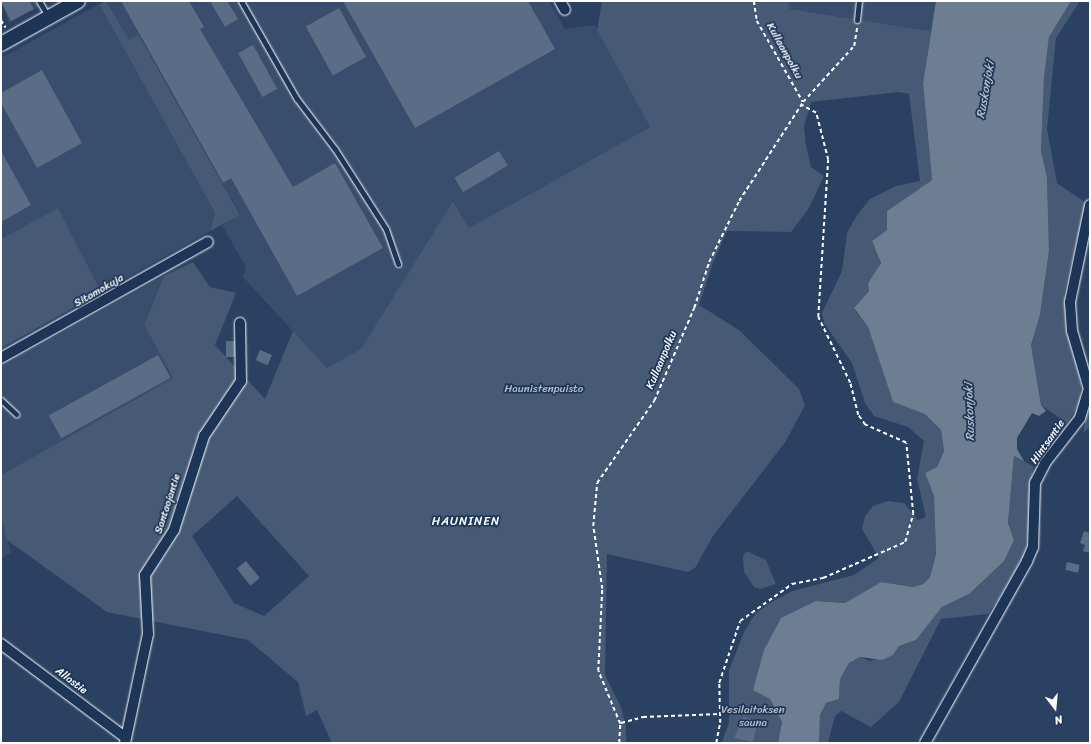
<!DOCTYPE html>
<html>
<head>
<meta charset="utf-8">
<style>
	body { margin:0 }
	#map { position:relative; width:1091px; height:744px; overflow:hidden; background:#2a4161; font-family:Sriracha,sans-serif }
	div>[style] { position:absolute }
	.built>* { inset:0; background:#394e6c }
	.green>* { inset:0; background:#465975 }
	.water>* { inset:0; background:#6d7d92 }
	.building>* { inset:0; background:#5b6c86; transform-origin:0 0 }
	.path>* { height:1.5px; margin-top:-0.75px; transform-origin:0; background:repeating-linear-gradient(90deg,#fff 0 4px,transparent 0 7px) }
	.roads { filter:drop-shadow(0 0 1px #fff) drop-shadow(0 0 1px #fff) }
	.lane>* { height:5px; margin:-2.5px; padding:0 2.5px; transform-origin:2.5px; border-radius:2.5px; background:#1d3557 }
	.street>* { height:10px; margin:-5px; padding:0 5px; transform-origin:5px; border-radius:5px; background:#1d3557 }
	.secondary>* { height:14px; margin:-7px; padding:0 7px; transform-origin:7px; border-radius:7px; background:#1d3557 }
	span { translate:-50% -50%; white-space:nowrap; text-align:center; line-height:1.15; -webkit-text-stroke:3.5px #1d3557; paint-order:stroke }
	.street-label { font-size:11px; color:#fff }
	.park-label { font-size:11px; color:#b5bdc8 }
	.water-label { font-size:12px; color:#b6bec8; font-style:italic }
	.neighbourhood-label { font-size:12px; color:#fff; letter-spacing:1px }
	.frame { position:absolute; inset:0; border:2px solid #fff; pointer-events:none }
	.north { position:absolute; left:1035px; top:688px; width:40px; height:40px; -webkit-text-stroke:3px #1d3557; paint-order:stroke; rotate:164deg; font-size:11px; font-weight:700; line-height:16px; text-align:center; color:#fff }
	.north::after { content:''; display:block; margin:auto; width:14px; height:18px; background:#fff; clip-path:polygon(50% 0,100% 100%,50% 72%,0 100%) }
</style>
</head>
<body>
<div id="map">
	<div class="built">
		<i style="clip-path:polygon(1px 1px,48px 1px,9px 23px)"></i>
		<i style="clip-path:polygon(106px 1px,549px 1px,565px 29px,595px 25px,650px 127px,469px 228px,453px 201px,361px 350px,327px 368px,243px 277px,246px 267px,222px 225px,240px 214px,140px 35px,129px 41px)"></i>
		<i style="clip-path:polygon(789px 1px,936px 1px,935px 25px,931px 31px,790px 9px)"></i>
		<i style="clip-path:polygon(99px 4px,215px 213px,210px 231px,1px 348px,1px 58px)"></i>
		<i style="clip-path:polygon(164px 276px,144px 325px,173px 378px,1px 475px,1px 366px)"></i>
		<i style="clip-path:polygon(1px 517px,11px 553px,1px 558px)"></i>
	</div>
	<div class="green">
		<i style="clip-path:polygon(106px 1px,129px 40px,139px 35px,240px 215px,210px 231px,215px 213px,99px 4px)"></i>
		<i style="clip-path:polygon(evenodd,602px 1px,789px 1px,790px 9px,931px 31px,923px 83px,932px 180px,887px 211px,887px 230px,872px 241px,881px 263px,868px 283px,869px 291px,854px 309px,868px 327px,893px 402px,926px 414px,941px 430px,944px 451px,937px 467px,925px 473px,934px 496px,936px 554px,930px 577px,923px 584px,913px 587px,881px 582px,845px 603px,816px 601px,770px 699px,782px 722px,778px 743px,722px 743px,729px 722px,729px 670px,745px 630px,755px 614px,770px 603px,792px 591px,854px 575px,879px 558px,862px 529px,865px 516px,873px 506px,888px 501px,904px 503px,918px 520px,926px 517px,917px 479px,924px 441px,908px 427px,874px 416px,865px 403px,852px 363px,824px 323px,822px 313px,842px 271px,847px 233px,857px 215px,870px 199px,896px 186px,920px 181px,909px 94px,899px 92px,811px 102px,804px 126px,806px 146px,811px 167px,824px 176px,809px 208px,791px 232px,727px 231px,713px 263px,699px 305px,739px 330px,799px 389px,805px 405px,786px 441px,713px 536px,695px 568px,688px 572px,607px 554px,605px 675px,621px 707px,626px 726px,626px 743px,332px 743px,317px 710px,306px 716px,298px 682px,248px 640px,107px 612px,7px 540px,1px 517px,1px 475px,173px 378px,144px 325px,164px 276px,193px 262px,210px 287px,236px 293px,215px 345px,265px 399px,293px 331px,327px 368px,361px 349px,453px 201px,469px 228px,650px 127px,597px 30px,602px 1px,237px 496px,309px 576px,264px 616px,234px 603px,192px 536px,237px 496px)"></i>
		<i style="clip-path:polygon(1071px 1px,1080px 1px,1056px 38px,1047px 129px,1057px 183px,1086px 203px,1064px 294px,1081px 385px,1080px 402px,1067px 423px,1041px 405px,1031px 345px,1040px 315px,1049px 251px,1047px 177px,1041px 151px,1044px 78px,1049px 37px)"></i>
		<i style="clip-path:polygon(58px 208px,101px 292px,1px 348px,1px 239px)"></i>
		<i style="clip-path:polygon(1090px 408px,1090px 427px,1083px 433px,1086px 418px)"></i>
		<i style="clip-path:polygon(1014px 456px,1033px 466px,1026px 549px,1018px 570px,988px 614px,941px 619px,899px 702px,871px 727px,841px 711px,835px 716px,828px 743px,819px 743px,820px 715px,826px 703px,839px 699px,840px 679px,849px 663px,860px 657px,870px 661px,893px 655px,899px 646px,916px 640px,942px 607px,969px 594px,1014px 540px,1008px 523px)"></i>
		<i style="clip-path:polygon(746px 551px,766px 560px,776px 584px,760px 589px,754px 587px,744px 572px,743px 557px)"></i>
	</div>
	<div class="water">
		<i style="clip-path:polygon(936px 1px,1071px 1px,1049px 37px,1044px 78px,1041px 151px,1047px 177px,1049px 251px,1040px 315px,1031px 345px,1041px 405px,1046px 411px,1039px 416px,1032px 413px,1017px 438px,1017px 449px,1024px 461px,1014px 456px,1008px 523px,1014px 540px,1004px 561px,969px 594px,942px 607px,916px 640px,899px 646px,893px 655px,882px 660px,860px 657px,849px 663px,840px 679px,839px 699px,826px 703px,820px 715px,819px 743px,778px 743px,782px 722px,770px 699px,753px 690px,764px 650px,781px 618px,816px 601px,845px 603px,881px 582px,913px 587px,923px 584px,930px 577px,936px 554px,934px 496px,925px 473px,937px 467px,944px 451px,941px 430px,925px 414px,893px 402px,868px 327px,854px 308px,869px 291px,868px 283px,881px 263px,872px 241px,887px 230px,887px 211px,932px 180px,923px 83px)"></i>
	</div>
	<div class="building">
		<i style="clip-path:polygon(1px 1px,29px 1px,34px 9px,11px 21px)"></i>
		<i style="clip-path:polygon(121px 1px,189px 1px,204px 27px,200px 29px,293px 187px,335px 163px,383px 248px,297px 296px,231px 178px,223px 183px)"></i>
		<i style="clip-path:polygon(210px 1px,227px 1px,238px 19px,225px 27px)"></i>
		<i style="clip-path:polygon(343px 1px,528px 1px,555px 49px,415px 128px)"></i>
		<i style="left:339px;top:8px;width:56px;height:38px;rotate:61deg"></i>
		<i style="left:253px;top:45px;width:50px;height:17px;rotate:61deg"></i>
		<i style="clip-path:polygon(42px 70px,82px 143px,37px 168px,1px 103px,1px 93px)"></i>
		<i style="clip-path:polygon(1px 151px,31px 205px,1px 222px)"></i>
		<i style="left:499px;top:151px;width:17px;height:52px;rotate:59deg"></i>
		<i style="left:226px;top:341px;width:11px;height:16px"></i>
		<i style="left:260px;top:350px;width:13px;height:11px;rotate:23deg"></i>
		<i style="left:158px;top:355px;width:26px;height:125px;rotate:61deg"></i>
		<i style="clip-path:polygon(1084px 531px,1090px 533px,1090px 553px,1083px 551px,1085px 545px,1080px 543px)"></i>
		<i style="left:246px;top:561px;width:22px;height:12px;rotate:51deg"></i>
		<i style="left:1067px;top:562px;width:13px;height:8px;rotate:13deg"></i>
		<i style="clip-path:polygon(743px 717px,758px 721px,753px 742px,734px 738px)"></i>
	</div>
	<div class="path">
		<i style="left:754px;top:1px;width:20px;rotate:81deg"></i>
		<i style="left:757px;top:21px;width:93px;rotate:60.4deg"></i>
		<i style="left:1px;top:20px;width:9px;rotate:58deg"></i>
		<i style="left:621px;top:723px;width:23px;rotate:-15deg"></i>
		<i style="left:643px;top:717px;width:77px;rotate:-2.2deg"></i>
		<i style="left:619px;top:743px;width:19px;rotate:-87deg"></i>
		<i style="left:620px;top:724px;width:57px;rotate:-112.5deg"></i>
		<i style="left:598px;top:671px;width:82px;rotate:-87.2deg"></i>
		<i style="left:602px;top:589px;width:64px;rotate:-98.1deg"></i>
		<i style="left:593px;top:526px;width:43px;rotate:-84.7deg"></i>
		<i style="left:597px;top:483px;width:100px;rotate:-55.2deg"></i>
		<i style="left:654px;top:401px;width:101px;rotate:-66.7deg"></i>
		<i style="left:694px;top:308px;width:48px;rotate:-71.9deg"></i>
		<i style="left:709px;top:262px;width:68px;rotate:-63.8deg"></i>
		<i style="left:739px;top:201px;width:118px;rotate:-57.1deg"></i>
		<i style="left:803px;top:102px;width:76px;rotate:-47.7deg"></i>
		<i style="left:854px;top:46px;width:20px;rotate:-81deg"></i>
		<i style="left:716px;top:743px;width:20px;rotate:-79deg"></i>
		<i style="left:720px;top:723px;width:40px;rotate:-91.4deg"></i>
		<i style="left:719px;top:683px;width:65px;rotate:-71.3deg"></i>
		<i style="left:740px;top:621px;width:64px;rotate:-35.4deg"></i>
		<i style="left:792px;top:584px;width:32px;rotate:-11deg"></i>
		<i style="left:823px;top:578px;width:90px;rotate:-23.7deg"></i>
		<i style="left:905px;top:542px;width:29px;rotate:-74deg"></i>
		<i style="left:913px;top:514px;width:71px;rotate:-95.6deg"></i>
		<i style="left:906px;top:443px;width:45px;rotate:-156.3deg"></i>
		<i style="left:865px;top:425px;width:12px;rotate:-125deg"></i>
		<i style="left:858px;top:415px;width:33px;rotate:-104deg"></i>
		<i style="left:850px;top:383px;width:73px;rotate:-115.9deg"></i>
		<i style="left:818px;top:317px;width:157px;rotate:-86.4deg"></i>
		<i style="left:828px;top:160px;width:49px;rotate:-104.3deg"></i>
		<i style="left:816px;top:113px;width:17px;rotate:-152deg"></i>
	</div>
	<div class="roads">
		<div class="lane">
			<i style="left:39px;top:1px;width:17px;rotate:59deg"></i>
			<i style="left:241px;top:1px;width:113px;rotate:60.3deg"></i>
			<i style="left:297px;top:99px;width:63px;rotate:52.8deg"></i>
			<i style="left:335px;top:149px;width:95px;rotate:57.5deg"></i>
			<i style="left:386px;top:229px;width:37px;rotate:71deg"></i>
			<i style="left:857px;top:20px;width:19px;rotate:-84deg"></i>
			<i style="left:1px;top:400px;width:21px;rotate:43deg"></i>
		</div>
		<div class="street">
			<i style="left:560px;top:1px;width:10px;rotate:61deg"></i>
			<i style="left:1px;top:358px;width:237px;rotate:-29.3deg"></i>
			<i style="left:1px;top:644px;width:156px;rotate:36.9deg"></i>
			<i style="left:125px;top:743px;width:111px;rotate:-78.1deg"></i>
			<i style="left:148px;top:634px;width:59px;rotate:-92.9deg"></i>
			<i style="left:145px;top:575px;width:54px;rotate:-57.2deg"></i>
			<i style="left:174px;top:530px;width:99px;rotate:-72.3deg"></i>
			<i style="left:204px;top:436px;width:66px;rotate:-56.1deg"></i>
			<i style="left:241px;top:381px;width:58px;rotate:-91deg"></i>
			<i style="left:925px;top:743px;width:209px;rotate:-60.7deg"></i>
			<i style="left:1027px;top:561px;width:15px;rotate:-67deg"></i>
			<i style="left:1033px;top:547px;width:64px;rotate:-88.2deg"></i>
			<i style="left:1035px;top:483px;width:22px;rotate:-63deg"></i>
			<i style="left:1045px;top:463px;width:57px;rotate:-52.1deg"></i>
			<i style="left:1080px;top:418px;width:30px;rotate:-73deg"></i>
			<i style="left:1089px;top:389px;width:60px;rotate:-106.3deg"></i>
			<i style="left:1072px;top:331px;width:29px;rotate:-94deg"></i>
			<i style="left:1070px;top:302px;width:99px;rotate:-78.3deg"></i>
		</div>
		<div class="secondary">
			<i style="left:1px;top:44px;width:88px;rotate:-29.2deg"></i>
		</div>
	</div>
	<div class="street-label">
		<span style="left:784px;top:51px;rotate:61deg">Kullaanpolku</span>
		<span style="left:99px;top:291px;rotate:-30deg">Sitomokuja</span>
		<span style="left:662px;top:360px;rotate:-67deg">Kullaanpolku</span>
		<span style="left:1048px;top:442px;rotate:-55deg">Hintsantie</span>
		<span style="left:168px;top:504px;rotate:-72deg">Santaojantie</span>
		<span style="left:71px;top:681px;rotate:37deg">Allastie</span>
	</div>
	<div class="park-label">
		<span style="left:544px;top:389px">Haunistenpuisto</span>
		<span style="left:753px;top:717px">Vesilaitoksen<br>sauna</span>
	</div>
	<div class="water-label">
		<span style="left:986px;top:90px;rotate:-80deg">Ruskonjoki</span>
		<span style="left:970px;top:412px;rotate:-92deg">Ruskonjoki</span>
	</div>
	<div class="neighbourhood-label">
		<span style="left:466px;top:522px">HAUNINEN</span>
	</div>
	<div class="frame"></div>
	<div class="north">N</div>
</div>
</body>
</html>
